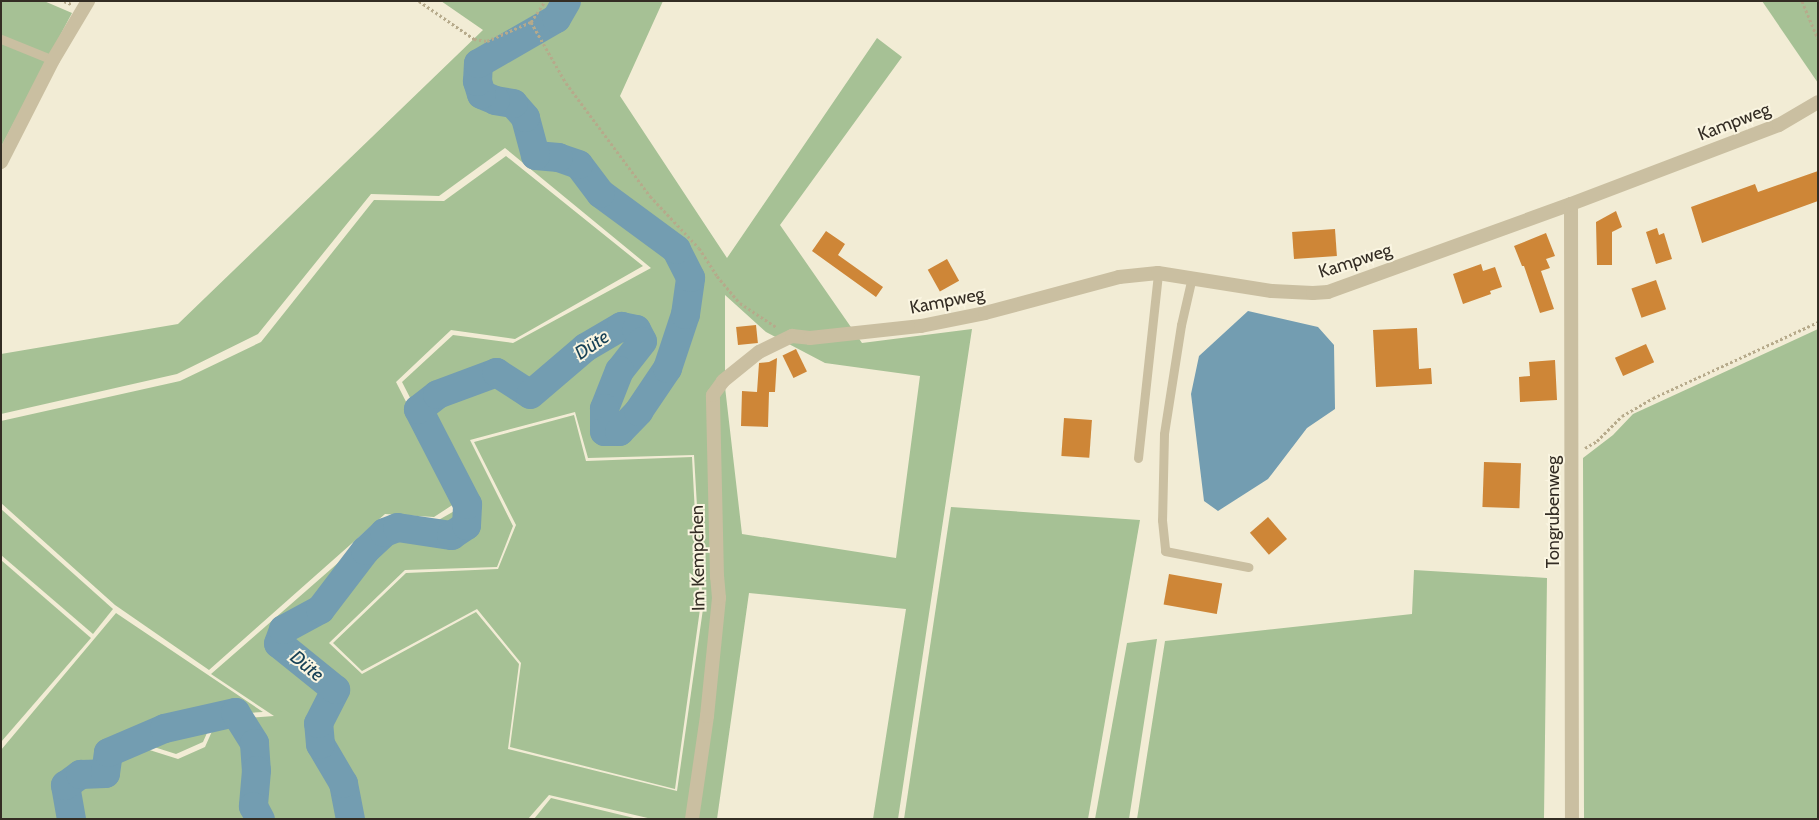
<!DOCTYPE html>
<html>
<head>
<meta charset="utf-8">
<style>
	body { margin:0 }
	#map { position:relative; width:1819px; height:820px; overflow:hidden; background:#f2ecd5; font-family:Cabin,sans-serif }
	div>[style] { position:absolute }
	.green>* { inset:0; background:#a6c195 }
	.water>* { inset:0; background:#739db1 }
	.river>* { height:29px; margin:-14.5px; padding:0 14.5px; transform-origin:14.5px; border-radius:14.5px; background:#739db1 }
	.building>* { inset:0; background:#ce8637; transform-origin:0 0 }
	.path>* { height:3px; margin-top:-1.5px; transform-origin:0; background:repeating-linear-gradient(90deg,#b6aa8b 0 2.5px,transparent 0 5px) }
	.service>* { height:9px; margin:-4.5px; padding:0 4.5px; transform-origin:4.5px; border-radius:4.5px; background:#cabfa1 }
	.minor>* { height:14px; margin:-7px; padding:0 7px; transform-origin:7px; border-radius:7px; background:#cabfa1 }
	span { translate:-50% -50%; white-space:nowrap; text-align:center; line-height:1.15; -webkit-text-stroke:4px #faf5e1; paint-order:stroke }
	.street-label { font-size:18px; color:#342d24 }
	.water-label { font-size:19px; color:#184257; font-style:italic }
	.frame { position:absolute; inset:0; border:2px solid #342d24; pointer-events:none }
</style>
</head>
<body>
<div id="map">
	<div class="green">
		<i style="clip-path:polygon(1px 1px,44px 1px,72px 13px,1px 147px)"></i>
		<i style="clip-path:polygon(evenodd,441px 1px,663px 1px,620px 96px,727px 258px,877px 38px,902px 57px,780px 225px,862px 343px,972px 329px,898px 819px,873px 819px,906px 609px,749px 593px,717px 819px,652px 819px,549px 795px,528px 819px,65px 819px,60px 795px,68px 780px,83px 783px,102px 771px,106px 753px,115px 746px,140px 747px,178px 759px,205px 747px,217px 720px,274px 716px,211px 674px,387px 520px,435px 522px,465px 505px,402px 382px,453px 335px,513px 343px,651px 268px,505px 148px,439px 196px,371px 194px,258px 334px,177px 374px,1px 414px,1px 354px,178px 324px,483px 30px,441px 1px,725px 295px,766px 332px,825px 363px,920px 376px,896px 558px,742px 534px,725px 387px,725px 295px,441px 1px,575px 412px,588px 458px,694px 455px,703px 609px,677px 791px,508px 749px,519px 664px,476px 612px,362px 674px,329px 643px,405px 570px,497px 567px,513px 526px,470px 440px,575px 412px)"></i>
		<i style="clip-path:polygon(1762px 1px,1818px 1px,1818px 83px)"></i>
		<i style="clip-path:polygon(506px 156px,643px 266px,515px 339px,451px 330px,396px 382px,457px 502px,434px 517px,385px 514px,209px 670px,115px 605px,1px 503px,1px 421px,180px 381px,261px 342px,374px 200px,444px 201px)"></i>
		<i style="clip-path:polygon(1818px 329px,1818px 819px,1584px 819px,1583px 458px,1613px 435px,1633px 414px)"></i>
		<i style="clip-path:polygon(574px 415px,586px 461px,692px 457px,700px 609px,675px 789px,510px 747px,521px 663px,477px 609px,362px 671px,333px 643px,406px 573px,498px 569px,516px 525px,474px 442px)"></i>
		<i style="clip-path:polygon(951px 507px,1140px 520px,1088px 819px,904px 819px)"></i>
		<i style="clip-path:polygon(1px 509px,113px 609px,93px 634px,1px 555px)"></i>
		<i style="clip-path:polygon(1px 560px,91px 638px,1px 742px)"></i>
		<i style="clip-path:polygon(1414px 570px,1547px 578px,1544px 819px,1137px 819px,1165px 641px,1412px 614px)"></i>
		<i style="clip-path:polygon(116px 613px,263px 712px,215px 715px,203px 742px,176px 754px,132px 740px,113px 741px,103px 753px,101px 767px,83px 777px,67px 775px,56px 795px,61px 819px,1px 819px,1px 750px)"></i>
		<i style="clip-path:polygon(1157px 639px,1129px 819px,1095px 819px,1127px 643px)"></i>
		<i style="clip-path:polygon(551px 798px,638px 819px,534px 819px)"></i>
	</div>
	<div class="water">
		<i style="clip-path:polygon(1248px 311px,1318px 327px,1334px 345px,1335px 409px,1307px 428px,1268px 479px,1218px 511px,1204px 501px,1191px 394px,1199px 356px)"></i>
	</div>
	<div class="river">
		<i style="left:71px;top:819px;width:35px;rotate:-100deg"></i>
		<i style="left:65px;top:785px;width:19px;rotate:-36deg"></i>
		<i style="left:80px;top:774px;width:25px;rotate:-2deg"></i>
		<i style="left:105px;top:773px;width:21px;rotate:-82deg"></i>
		<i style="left:108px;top:752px;width:61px;rotate:-23.2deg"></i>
		<i style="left:164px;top:728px;width:73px;rotate:-12.7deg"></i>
		<i style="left:235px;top:712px;width:36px;rotate:58deg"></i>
		<i style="left:254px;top:743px;width:27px;rotate:86deg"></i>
		<i style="left:256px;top:770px;width:36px;rotate:95deg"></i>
		<i style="left:253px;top:806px;width:15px;rotate:62deg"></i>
		<i style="left:350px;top:819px;width:37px;rotate:-101deg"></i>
		<i style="left:343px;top:783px;width:45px;rotate:-120.5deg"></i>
		<i style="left:320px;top:744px;width:21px;rotate:-95deg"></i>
		<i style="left:318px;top:723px;width:38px;rotate:-63deg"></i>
		<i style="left:335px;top:689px;width:73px;rotate:-141.1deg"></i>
		<i style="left:278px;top:643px;width:15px;rotate:-70deg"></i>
		<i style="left:283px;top:629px;width:42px;rotate:-28.4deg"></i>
		<i style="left:320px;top:609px;width:74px;rotate:-52.7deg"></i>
		<i style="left:365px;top:550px;width:26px;rotate:-43deg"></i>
		<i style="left:384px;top:532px;width:14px;rotate:-21deg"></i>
		<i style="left:397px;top:527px;width:55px;rotate:8.4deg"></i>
		<i style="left:451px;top:535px;width:18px;rotate:-34deg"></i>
		<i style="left:466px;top:525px;width:21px;rotate:-87deg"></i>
		<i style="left:467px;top:504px;width:107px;rotate:-117.3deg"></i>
		<i style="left:418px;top:409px;width:24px;rotate:-38deg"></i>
		<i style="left:437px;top:394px;width:63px;rotate:-20.4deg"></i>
		<i style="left:496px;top:372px;width:40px;rotate:32.9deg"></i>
		<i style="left:530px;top:394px;width:72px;rotate:-40.5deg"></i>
		<i style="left:585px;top:347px;width:42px;rotate:-30.3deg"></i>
		<i style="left:621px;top:326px;width:15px;rotate:11deg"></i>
		<i style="left:636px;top:329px;width:13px;rotate:63deg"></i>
		<i style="left:642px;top:341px;width:37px;rotate:128deg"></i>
		<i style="left:619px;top:370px;width:41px;rotate:111.5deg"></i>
		<i style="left:604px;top:408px;width:23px;rotate:90deg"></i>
		<i style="left:604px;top:431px;width:15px"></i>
		<i style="left:619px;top:431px;width:28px;rotate:-46deg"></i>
		<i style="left:638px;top:411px;width:52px;rotate:-56deg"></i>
		<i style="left:667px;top:368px;width:57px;rotate:-71.6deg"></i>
		<i style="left:685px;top:314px;width:37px;rotate:-82deg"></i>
		<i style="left:690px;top:277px;width:31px;rotate:-117deg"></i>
		<i style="left:676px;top:249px;width:94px;rotate:-143.6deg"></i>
		<i style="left:600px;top:193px;width:36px;rotate:-127deg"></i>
		<i style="left:578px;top:164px;width:21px;rotate:-161deg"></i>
		<i style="left:558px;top:157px;width:23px;rotate:-175deg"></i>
		<i style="left:535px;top:155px;width:39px;rotate:-105deg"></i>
		<i style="left:525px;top:117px;width:18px;rotate:-131deg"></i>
		<i style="left:513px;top:103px;width:18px;rotate:-171deg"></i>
		<i style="left:495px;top:100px;width:15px;rotate:-157deg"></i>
		<i style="left:481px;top:94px;width:14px;rotate:-107deg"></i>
		<i style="left:477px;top:81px;width:18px;rotate:-87deg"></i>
		<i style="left:478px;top:63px;width:90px;rotate:-30deg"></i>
		<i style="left:556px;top:18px;width:20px;rotate:-60deg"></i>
	</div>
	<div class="building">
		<i style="clip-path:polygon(1818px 171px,1818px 201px,1702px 243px,1691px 207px,1755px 184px,1758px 192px)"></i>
		<i style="clip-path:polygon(1616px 211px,1622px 227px,1612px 232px,1612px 265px,1597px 265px,1596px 222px)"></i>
		<i style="clip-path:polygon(1657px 228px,1659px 235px,1664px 233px,1672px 259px,1656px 264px,1646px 232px)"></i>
		<i style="left:1335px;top:229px;width:27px;height:43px;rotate:86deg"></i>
		<i style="clip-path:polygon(826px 231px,845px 244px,838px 255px,883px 287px,876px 297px,812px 251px)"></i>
		<i style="clip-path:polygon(1546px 233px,1555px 256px,1546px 259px,1550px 268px,1541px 271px,1554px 309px,1540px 313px,1524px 266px,1522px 266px,1514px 246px)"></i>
		<i style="left:947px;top:259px;width:25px;height:22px;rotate:61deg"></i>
		<i style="clip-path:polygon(1481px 264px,1483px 271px,1495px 267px,1502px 287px,1490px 291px,1491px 294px,1463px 304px,1453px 274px)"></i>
		<i style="left:1656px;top:280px;width:31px;height:26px;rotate:71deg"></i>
		<i style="left:756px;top:325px;width:18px;height:20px;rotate:84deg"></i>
		<i style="clip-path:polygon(1417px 328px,1419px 369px,1431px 368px,1432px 384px,1376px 387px,1373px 330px)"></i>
		<i style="left:1646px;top:344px;width:20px;height:34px;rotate:66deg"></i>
		<i style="left:796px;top:349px;width:25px;height:15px;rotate:64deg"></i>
		<i style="clip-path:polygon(777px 358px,775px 392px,769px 392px,768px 427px,741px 426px,742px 391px,757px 392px,759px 363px,769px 362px)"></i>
		<i style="clip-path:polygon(1555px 360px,1557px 400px,1520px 402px,1519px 377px,1530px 376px,1529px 362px)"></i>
		<i style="left:1064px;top:418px;width:28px;height:38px;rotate:4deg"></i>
		<i style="left:1484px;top:462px;width:37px;height:45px;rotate:2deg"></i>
		<i style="left:1268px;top:517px;width:29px;height:24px;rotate:49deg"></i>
		<i style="left:1169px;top:574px;width:54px;height:31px;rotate:10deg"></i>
	</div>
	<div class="path">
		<i style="left:64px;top:1px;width:8px;rotate:23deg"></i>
		<i style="left:419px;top:1px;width:67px;rotate:34.6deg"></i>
		<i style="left:474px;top:39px;width:13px;rotate:9deg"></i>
		<i style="left:487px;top:41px;width:48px;rotate:-23.4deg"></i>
		<i style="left:531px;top:22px;width:25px;rotate:-56deg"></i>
		<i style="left:1802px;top:1px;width:41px;rotate:67.2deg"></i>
		<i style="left:531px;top:22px;width:70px;rotate:60.2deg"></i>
		<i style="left:566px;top:83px;width:141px;rotate:53.4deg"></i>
		<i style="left:650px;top:196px;width:71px;rotate:46.7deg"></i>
		<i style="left:699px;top:248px;width:33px;rotate:57deg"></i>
		<i style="left:717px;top:276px;width:35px;rotate:50deg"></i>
		<i style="left:740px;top:303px;width:43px;rotate:33.7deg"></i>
		<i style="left:1585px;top:448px;width:14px;rotate:-30deg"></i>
		<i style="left:1597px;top:441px;width:35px;rotate:-45deg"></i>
		<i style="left:1622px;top:416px;width:36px;rotate:-30deg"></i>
		<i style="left:1653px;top:398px;width:182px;rotate:-24.7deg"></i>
	</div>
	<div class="service">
		<i style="left:1px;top:39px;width:56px;rotate:22deg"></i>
		<i style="left:1192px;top:277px;width:49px;rotate:102.9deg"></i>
		<i style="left:1181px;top:325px;width:110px;rotate:98.9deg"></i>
		<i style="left:1164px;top:434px;width:86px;rotate:91.3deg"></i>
		<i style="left:1162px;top:520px;width:31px;rotate:84deg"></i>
		<i style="left:1165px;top:551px;width:85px;rotate:10.9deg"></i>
		<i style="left:1138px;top:458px;width:186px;rotate:-83.8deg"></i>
	</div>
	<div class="minor">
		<i style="left:1px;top:162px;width:114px;rotate:-63deg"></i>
		<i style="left:53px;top:60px;width:69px;rotate:-59.3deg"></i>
		<i style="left:1571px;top:204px;width:615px;rotate:89.91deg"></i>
		<i style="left:692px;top:819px;width:104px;rotate:-81.7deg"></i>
		<i style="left:707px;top:716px;width:119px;rotate:-84.2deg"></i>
		<i style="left:719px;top:598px;width:21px;rotate:-95deg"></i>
		<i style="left:717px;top:577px;width:182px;rotate:-91.3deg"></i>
		<i style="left:713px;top:395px;width:17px;rotate:-54deg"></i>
		<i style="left:723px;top:381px;width:46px;rotate:-38.9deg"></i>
		<i style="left:759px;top:352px;width:37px;rotate:-26deg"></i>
		<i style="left:792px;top:336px;width:18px;rotate:6deg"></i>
		<i style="left:810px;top:338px;width:112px;rotate:-6.2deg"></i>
		<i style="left:921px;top:326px;width:65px;rotate:-11.5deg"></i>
		<i style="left:985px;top:313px;width:139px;rotate:-15deg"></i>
		<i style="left:1119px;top:277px;width:39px;rotate:-6deg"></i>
		<i style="left:1158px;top:273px;width:115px;rotate:9deg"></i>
		<i style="left:1272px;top:291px;width:41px;rotate:2.8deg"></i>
		<i style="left:1313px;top:293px;width:15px;rotate:-4deg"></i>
		<i style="left:1328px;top:292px;width:258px;rotate:-19.9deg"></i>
		<i style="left:1571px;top:204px;width:222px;rotate:-20.8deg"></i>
		<i style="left:1779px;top:125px;width:45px;rotate:-30.5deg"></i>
	</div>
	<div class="street-label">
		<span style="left:1734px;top:122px;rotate:-21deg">Kampweg</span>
		<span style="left:1355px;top:261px;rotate:-18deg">Kampweg</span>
		<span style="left:947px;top:301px;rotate:-11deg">Kampweg</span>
		<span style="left:1553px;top:512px;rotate:-90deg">Tongrubenweg</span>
		<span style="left:698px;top:558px;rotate:-91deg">Im Kempchen</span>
	</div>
	<div class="water-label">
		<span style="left:592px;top:345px;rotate:-34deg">Düte</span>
		<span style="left:307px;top:666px;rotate:39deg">Düte</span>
	</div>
	<div class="frame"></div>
</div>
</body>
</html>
